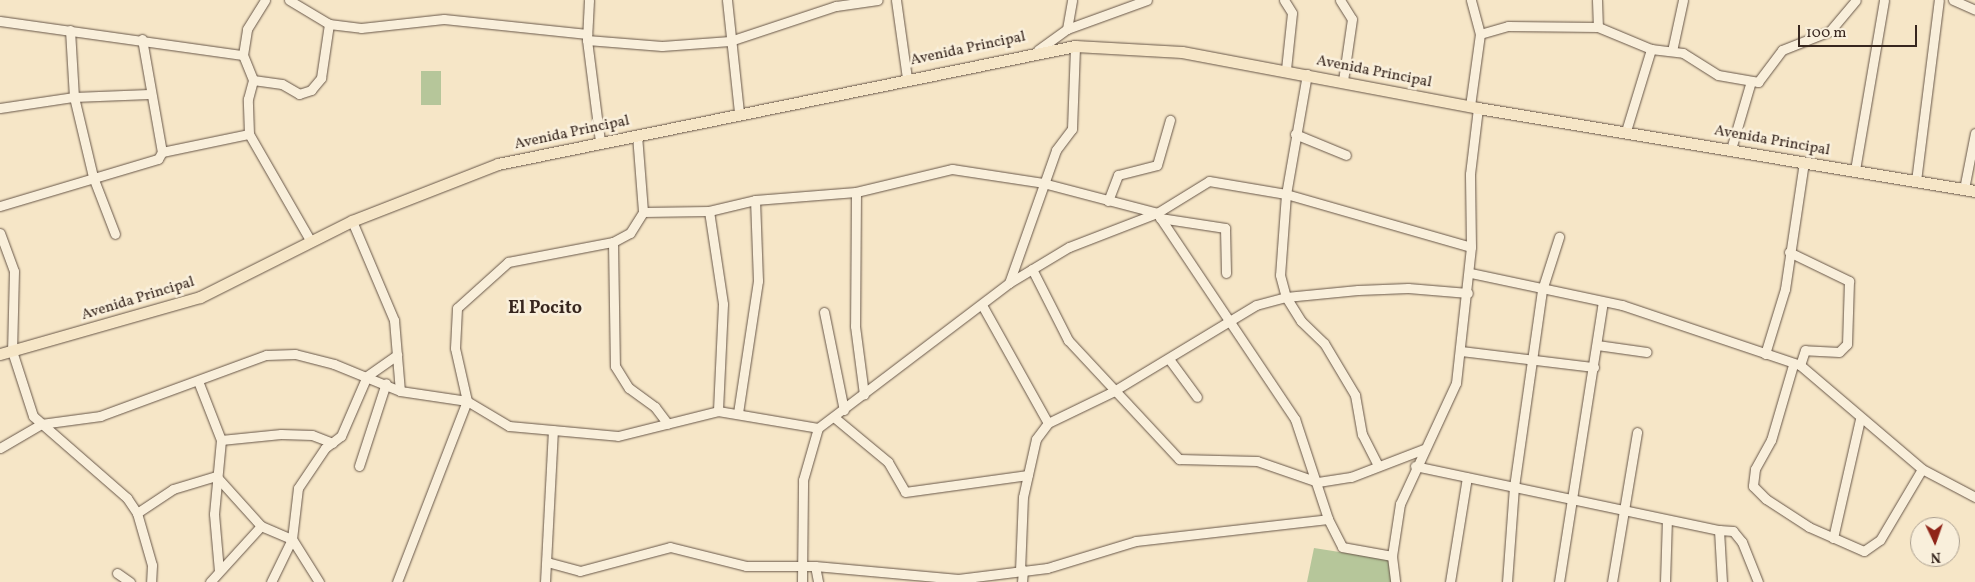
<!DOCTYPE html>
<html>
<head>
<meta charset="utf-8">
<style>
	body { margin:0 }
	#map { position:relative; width:1975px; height:582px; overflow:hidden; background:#f6e6c7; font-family:Vollkorn,serif }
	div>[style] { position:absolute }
	.green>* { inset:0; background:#b6c69a; transform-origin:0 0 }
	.roads { filter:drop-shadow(0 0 1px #675648) drop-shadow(0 0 1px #675648) }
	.minor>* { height:9px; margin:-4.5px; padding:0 4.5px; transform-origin:4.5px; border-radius:4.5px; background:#f9efdb }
	.major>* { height:11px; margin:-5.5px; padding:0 5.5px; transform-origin:5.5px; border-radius:5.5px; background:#f6e6c7 }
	span { translate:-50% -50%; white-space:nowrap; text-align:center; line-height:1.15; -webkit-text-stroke:5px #f9efdb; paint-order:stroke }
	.street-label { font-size:15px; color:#37261e }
	.quarter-label { font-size:18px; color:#37261e; font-weight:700 }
	.north { position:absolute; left:1910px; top:517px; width:50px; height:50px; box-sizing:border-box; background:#f9efdb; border:1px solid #ab9f8f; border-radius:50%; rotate:177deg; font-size:14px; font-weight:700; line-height:20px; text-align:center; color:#37261e }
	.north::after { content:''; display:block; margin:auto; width:18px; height:22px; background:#8f2418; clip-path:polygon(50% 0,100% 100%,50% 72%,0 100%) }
	.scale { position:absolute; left:1798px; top:25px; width:119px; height:22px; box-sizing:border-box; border:2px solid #37261e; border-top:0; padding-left:6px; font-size:15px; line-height:18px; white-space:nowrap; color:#37261e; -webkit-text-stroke:4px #f9efdb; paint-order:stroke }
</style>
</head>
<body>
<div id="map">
	<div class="green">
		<i style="left:421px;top:71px;width:20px;height:34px"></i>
		<i style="clip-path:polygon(1314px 548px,1390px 560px,1392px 582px,1307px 582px)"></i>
	</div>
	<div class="roads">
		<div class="minor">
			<i style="left:289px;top:0;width:47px;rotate:31deg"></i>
			<i style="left:329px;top:24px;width:32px;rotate:7deg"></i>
			<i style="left:361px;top:28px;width:83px;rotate:-6.2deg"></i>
			<i style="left:444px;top:19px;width:144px;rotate:6deg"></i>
			<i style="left:589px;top:0;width:40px;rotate:92.9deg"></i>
			<i style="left:587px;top:40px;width:103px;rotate:82.7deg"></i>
			<i style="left:727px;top:0;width:114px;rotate:83.9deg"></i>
			<i style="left:896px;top:0;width:79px;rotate:82deg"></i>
			<i style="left:1284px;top:0;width:15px;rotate:58deg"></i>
			<i style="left:1292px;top:13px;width:56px;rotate:96.1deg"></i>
			<i style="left:1340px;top:0;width:22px;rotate:58deg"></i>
			<i style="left:1352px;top:19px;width:63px;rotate:98.3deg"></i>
			<i style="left:1597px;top:0;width:27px;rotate:88deg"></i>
			<i style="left:1953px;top:0;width:24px;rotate:24deg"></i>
			<i style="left:0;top:21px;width:245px;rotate:8deg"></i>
			<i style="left:243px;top:55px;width:26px;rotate:-81deg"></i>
			<i style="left:247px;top:29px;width:34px;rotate:-58deg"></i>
			<i style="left:1067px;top:29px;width:29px;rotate:-80deg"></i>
			<i style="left:70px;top:30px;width:67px;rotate:86.6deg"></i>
			<i style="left:74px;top:97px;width:82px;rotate:76.6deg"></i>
			<i style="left:93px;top:177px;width:61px;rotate:68.9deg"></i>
			<i style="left:1480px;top:34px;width:29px;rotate:-16deg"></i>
			<i style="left:1508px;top:26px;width:90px;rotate:0.6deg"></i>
			<i style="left:1598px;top:27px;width:57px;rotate:22.5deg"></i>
			<i style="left:1651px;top:49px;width:32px;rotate:7deg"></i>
			<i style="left:1683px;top:53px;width:41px;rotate:32.2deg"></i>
			<i style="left:1718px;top:75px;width:41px;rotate:9.9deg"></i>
			<i style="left:1758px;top:82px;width:40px;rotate:-53deg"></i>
			<i style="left:1782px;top:50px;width:52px;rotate:-21.6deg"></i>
			<i style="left:1830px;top:31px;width:40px;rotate:-50deg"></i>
			<i style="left:142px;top:39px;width:115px;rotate:80deg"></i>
			<i style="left:587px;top:40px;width:75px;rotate:4.6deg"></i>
			<i style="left:662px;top:46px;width:68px;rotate:-4.2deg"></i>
			<i style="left:730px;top:41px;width:112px;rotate:-18.3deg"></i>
			<i style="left:836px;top:6px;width:42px;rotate:-8.1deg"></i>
			<i style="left:1038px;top:50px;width:36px;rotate:-36deg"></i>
			<i style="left:1067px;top:29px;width:85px;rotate:-19.9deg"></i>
			<i style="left:1672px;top:51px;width:52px;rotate:-77.8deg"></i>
			<i style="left:243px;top:55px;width:27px;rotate:68deg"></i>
			<i style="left:1307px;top:74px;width:122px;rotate:99.9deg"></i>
			<i style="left:1286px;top:194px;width:192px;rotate:16deg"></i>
			<i style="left:1471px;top:247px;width:73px;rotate:-90.8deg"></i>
			<i style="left:1470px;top:174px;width:66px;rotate:-83.1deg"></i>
			<i style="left:1470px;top:106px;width:73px;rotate:-82.1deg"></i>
			<i style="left:1480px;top:34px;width:35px;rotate:-105deg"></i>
			<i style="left:0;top:108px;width:75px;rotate:-8.5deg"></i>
			<i style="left:74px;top:97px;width:75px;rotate:-2.3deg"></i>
			<i style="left:1626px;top:131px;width:86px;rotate:-73deg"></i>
			<i style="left:1295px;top:134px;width:55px;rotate:22.4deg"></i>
			<i style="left:637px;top:135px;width:77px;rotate:85.5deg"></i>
			<i style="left:1731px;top:149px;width:71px;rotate:-73.6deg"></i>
			<i style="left:1855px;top:170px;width:172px;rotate:-80.3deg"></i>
			<i style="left:1916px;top:181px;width:182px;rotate:-82.8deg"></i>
			<i style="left:1964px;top:189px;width:57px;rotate:-78.9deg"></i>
			<i style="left:856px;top:192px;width:134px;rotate:90.4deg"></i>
			<i style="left:855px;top:326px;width:69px;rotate:82.5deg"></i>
			<i style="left:1108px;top:201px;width:28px;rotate:-69deg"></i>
			<i style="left:1118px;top:175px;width:40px;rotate:-14.4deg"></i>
			<i style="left:1157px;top:165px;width:47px;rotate:-73.9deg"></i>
			<i style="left:0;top:206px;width:165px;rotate:-16.6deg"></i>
			<i style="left:158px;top:159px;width:8px;rotate:-60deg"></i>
			<i style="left:162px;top:152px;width:89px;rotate:-11.7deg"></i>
			<i style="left:709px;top:211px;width:94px;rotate:81.4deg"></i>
			<i style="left:723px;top:304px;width:107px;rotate:92.7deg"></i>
			<i style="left:1160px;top:218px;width:66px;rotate:8.7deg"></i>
			<i style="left:1225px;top:228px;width:45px;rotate:88.7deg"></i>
			<i style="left:352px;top:221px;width:108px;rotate:67deg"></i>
			<i style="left:394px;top:320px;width:71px;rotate:85.2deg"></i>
			<i style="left:400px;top:391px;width:68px;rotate:8.5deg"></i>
			<i style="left:467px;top:401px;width:49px;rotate:30.8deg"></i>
			<i style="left:509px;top:426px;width:109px;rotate:5.2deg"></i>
			<i style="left:618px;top:436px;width:103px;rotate:-14deg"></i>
			<i style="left:718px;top:411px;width:101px;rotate:9.6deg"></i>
			<i style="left:0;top:233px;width:40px;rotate:69.8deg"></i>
			<i style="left:14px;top:271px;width:80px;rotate:91.4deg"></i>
			<i style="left:12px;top:351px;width:68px;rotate:72.1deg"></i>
			<i style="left:33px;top:416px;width:125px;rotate:41.1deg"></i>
			<i style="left:127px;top:498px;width:18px;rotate:56deg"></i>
			<i style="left:137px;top:513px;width:54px;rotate:73.9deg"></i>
			<i style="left:152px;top:565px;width:17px;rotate:93deg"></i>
			<i style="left:310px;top:240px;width:122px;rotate:-119.9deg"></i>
			<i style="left:249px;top:134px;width:35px;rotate:-92deg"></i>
			<i style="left:248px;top:99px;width:20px;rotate:-75deg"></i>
			<i style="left:253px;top:80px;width:29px;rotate:8deg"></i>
			<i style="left:282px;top:84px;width:20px;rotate:30deg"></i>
			<i style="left:299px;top:94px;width:13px;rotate:-18deg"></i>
			<i style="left:311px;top:90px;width:16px;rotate:-50deg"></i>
			<i style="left:321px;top:78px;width:55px;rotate:-81.6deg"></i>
			<i style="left:613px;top:242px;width:124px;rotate:89.1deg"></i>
			<i style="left:615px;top:366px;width:26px;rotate:58deg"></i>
			<i style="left:629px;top:388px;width:32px;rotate:36deg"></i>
			<i style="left:655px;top:407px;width:21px;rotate:53deg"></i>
			<i style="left:1789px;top:252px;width:67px;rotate:25.8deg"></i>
			<i style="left:1849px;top:281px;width:63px;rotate:91.8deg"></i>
			<i style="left:1847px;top:344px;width:11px;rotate:135deg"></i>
			<i style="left:1839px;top:352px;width:34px;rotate:-177deg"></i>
			<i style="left:1805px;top:350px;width:16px;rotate:108deg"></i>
			<i style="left:1032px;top:269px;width:80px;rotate:63.1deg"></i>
			<i style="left:1068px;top:340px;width:163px;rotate:47deg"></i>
			<i style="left:1179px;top:459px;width:78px;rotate:1.5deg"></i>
			<i style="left:1257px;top:461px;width:65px;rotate:19deg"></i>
			<i style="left:1318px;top:482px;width:33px;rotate:-9deg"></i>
			<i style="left:1351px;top:477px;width:78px;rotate:-21deg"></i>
			<i style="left:1471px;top:273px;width:154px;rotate:12deg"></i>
			<i style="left:1622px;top:305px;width:188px;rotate:18.6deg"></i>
			<i style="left:1800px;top:365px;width:160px;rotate:40.4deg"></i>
			<i style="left:1922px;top:469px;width:60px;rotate:27.8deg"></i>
			<i style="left:1009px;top:283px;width:141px;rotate:-70.5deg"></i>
			<i style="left:1056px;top:150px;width:26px;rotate:-53deg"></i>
			<i style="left:1072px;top:129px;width:83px;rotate:-87.9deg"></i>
			<i style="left:982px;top:305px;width:135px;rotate:60.8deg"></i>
			<i style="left:824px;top:312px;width:100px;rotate:78.5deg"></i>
			<i style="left:1597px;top:345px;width:50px;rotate:8deg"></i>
			<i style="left:1461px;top:351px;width:134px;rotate:6.9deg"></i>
			<i style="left:1765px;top:354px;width:68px;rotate:-72.9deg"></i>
			<i style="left:1785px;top:289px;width:128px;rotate:-81.5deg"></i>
			<i style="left:1169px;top:359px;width:47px;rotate:53.6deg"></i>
			<i style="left:1793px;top:365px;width:78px;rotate:106.3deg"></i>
			<i style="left:1771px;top:440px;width:33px;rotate:119deg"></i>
			<i style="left:1755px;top:469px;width:17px;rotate:97deg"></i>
			<i style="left:1753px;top:486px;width:18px;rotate:45deg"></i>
			<i style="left:1766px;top:499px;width:51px;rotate:33.1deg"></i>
			<i style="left:1809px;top:527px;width:60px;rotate:23.6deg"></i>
			<i style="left:1864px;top:551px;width:19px;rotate:-35deg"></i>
			<i style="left:1880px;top:540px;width:82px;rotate:-59.4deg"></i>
			<i style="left:198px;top:381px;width:63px;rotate:68.7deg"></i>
			<i style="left:221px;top:440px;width:74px;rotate:95.4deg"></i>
			<i style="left:214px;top:514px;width:57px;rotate:85deg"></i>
			<i style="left:738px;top:413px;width:134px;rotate:-81.4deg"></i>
			<i style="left:758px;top:281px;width:81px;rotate:-92.1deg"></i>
			<i style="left:835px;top:418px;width:69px;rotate:39.7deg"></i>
			<i style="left:888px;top:462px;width:34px;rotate:60deg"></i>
			<i style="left:905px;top:492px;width:124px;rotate:-7.9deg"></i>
			<i style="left:221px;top:440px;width:60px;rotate:-5.7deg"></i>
			<i style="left:281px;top:434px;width:31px;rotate:2deg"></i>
			<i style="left:312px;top:435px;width:22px;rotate:21deg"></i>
			<i style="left:0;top:448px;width:48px;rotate:-30.3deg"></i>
			<i style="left:41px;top:424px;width:60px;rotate:-7.7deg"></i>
			<i style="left:100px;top:416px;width:177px;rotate:-20.2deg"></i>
			<i style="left:266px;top:355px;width:29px;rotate:-2deg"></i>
			<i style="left:295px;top:354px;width:40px;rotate:14.4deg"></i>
			<i style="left:334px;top:364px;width:71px;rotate:22.2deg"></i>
			<i style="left:359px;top:466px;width:87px;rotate:-72deg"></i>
			<i style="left:1415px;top:466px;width:311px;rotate:11.9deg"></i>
			<i style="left:1719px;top:530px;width:52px;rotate:86.7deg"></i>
			<i style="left:137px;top:513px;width:43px;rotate:-33.7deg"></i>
			<i style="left:173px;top:489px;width:45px;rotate:-16.8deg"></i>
			<i style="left:216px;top:476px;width:67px;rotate:48deg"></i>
			<i style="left:261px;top:526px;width:34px;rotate:23deg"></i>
			<i style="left:292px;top:539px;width:51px;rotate:57.9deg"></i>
			<i style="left:1719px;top:530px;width:14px;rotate:4deg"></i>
			<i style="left:1733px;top:531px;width:14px;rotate:51deg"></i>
			<i style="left:1742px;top:542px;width:43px;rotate:68.2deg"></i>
			<i style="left:1833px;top:538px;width:122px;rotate:-77.2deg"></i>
			<i style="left:1392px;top:556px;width:26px;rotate:83deg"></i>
			<i style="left:547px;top:562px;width:34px;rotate:15deg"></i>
			<i style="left:580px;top:571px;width:93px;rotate:-14.9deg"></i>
			<i style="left:670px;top:547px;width:78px;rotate:14deg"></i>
			<i style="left:746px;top:566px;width:69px"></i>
			<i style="left:815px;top:566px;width:144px;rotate:5.2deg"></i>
			<i style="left:958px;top:579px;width:90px;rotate:-7deg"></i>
			<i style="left:1047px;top:568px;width:93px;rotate:-16.9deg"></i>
			<i style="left:1136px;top:541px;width:193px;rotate:-6.5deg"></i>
			<i style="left:815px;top:566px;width:16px;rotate:79deg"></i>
			<i style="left:1020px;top:571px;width:74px;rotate:-87.7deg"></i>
			<i style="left:1023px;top:497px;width:59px;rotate:-77.4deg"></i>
			<i style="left:1036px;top:439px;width:20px;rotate:-53deg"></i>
			<i style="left:1048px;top:423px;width:71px;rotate:-25.8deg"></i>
			<i style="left:1112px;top:392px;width:168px;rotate:-31.1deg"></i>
			<i style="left:1256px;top:305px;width:31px;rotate:-15deg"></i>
			<i style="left:1286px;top:297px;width:72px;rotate:-5.6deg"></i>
			<i style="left:1358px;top:290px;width:50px;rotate:-2.3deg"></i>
			<i style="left:1408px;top:288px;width:60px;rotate:4.8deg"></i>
			<i style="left:117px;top:573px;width:16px;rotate:35deg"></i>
			<i style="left:210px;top:582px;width:76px;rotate:-47.7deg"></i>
			<i style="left:271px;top:582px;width:48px;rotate:-64deg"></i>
			<i style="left:292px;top:539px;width:51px;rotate:-83.3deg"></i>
			<i style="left:298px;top:488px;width:48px;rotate:-56deg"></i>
			<i style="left:325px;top:448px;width:20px;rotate:-37deg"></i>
			<i style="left:341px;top:436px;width:65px;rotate:-66.6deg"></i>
			<i style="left:367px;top:376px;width:37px;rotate:-35deg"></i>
			<i style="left:397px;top:582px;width:194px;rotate:-68.9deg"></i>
			<i style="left:467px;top:401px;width:54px;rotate:-102.8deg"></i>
			<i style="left:455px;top:348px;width:40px;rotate:-87.1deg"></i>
			<i style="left:457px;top:308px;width:69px;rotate:-42deg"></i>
			<i style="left:508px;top:262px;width:107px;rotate:-10.8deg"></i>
			<i style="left:613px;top:242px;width:19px;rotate:-28deg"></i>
			<i style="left:630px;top:233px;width:25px;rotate:-58deg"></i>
			<i style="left:643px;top:212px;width:66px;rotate:-0.9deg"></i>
			<i style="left:709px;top:211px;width:47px;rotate:-13.4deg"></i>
			<i style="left:755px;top:200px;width:101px;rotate:-4.5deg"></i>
			<i style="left:856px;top:192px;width:99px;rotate:-13.5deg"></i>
			<i style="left:952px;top:169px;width:92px;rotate:8.7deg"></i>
			<i style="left:1043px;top:183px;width:118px;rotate:14.7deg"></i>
			<i style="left:1157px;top:213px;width:248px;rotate:56.2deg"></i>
			<i style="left:1295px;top:419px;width:105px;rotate:71.7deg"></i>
			<i style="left:1328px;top:519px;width:31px;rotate:63deg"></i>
			<i style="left:1342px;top:547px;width:51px;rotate:10.2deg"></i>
			<i style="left:1392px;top:556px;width:53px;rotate:-81.3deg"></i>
			<i style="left:1400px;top:504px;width:133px;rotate:-65.2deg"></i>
			<i style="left:1456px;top:383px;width:137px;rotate:-83.7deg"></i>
			<i style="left:545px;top:582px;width:152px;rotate:-87deg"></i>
			<i style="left:802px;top:582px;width:102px;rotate:-89.4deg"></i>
			<i style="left:803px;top:480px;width:54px;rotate:-73.9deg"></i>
			<i style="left:818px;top:428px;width:240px;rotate:-37.2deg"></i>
			<i style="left:1009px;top:283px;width:70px;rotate:-31deg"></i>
			<i style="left:1069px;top:247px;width:94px;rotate:-21.1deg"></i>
			<i style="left:1157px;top:213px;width:61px;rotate:-31.6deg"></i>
			<i style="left:1209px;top:181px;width:78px;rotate:9.6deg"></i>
			<i style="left:1286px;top:194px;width:81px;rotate:94.2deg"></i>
			<i style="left:1280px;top:275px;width:23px;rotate:75deg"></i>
			<i style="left:1286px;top:297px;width:28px;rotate:58deg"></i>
			<i style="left:1301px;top:321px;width:32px;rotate:44deg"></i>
			<i style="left:1324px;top:343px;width:61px;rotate:59.2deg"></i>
			<i style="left:1355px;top:395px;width:40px;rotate:80deg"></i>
			<i style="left:1362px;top:434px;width:35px;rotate:63deg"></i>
			<i style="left:1022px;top:582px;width:12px;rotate:-85deg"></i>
			<i style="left:1450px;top:582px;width:106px;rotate:-80.8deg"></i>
			<i style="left:1507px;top:582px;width:95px;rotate:-85.8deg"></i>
			<i style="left:1514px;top:487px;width:199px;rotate:-81.9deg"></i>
			<i style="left:1542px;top:290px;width:56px;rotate:-72.2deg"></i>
			<i style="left:1559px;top:582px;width:283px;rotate:-81.1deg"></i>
			<i style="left:1612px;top:582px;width:152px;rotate:-80.5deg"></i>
			<i style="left:1665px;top:582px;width:62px;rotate:-88.2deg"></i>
		</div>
		<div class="major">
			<i style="left:0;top:354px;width:208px;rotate:-15.9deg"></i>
			<i style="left:200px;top:297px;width:170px;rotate:-26.6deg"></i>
			<i style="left:352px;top:221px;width:157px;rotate:-21.3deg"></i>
			<i style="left:498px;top:164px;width:589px;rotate:-11.56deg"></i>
			<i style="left:1075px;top:46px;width:107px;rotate:3.2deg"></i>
			<i style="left:1182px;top:52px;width:301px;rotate:10.7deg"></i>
			<i style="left:1478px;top:108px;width:504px;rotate:9.48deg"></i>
		</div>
	</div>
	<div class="street-label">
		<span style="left:968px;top:49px;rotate:-12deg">Avenida Principal</span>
		<span style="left:1374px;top:72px;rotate:11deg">Avenida Principal</span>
		<span style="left:572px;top:133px;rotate:-12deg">Avenida Principal</span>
		<span style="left:1772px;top:141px;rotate:10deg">Avenida Principal</span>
		<span style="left:138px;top:299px;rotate:-17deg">Avenida Principal</span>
	</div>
	<div class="quarter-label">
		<span style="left:545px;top:309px">El Pocito</span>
	</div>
	<div class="north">N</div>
	<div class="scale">100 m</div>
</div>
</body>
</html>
